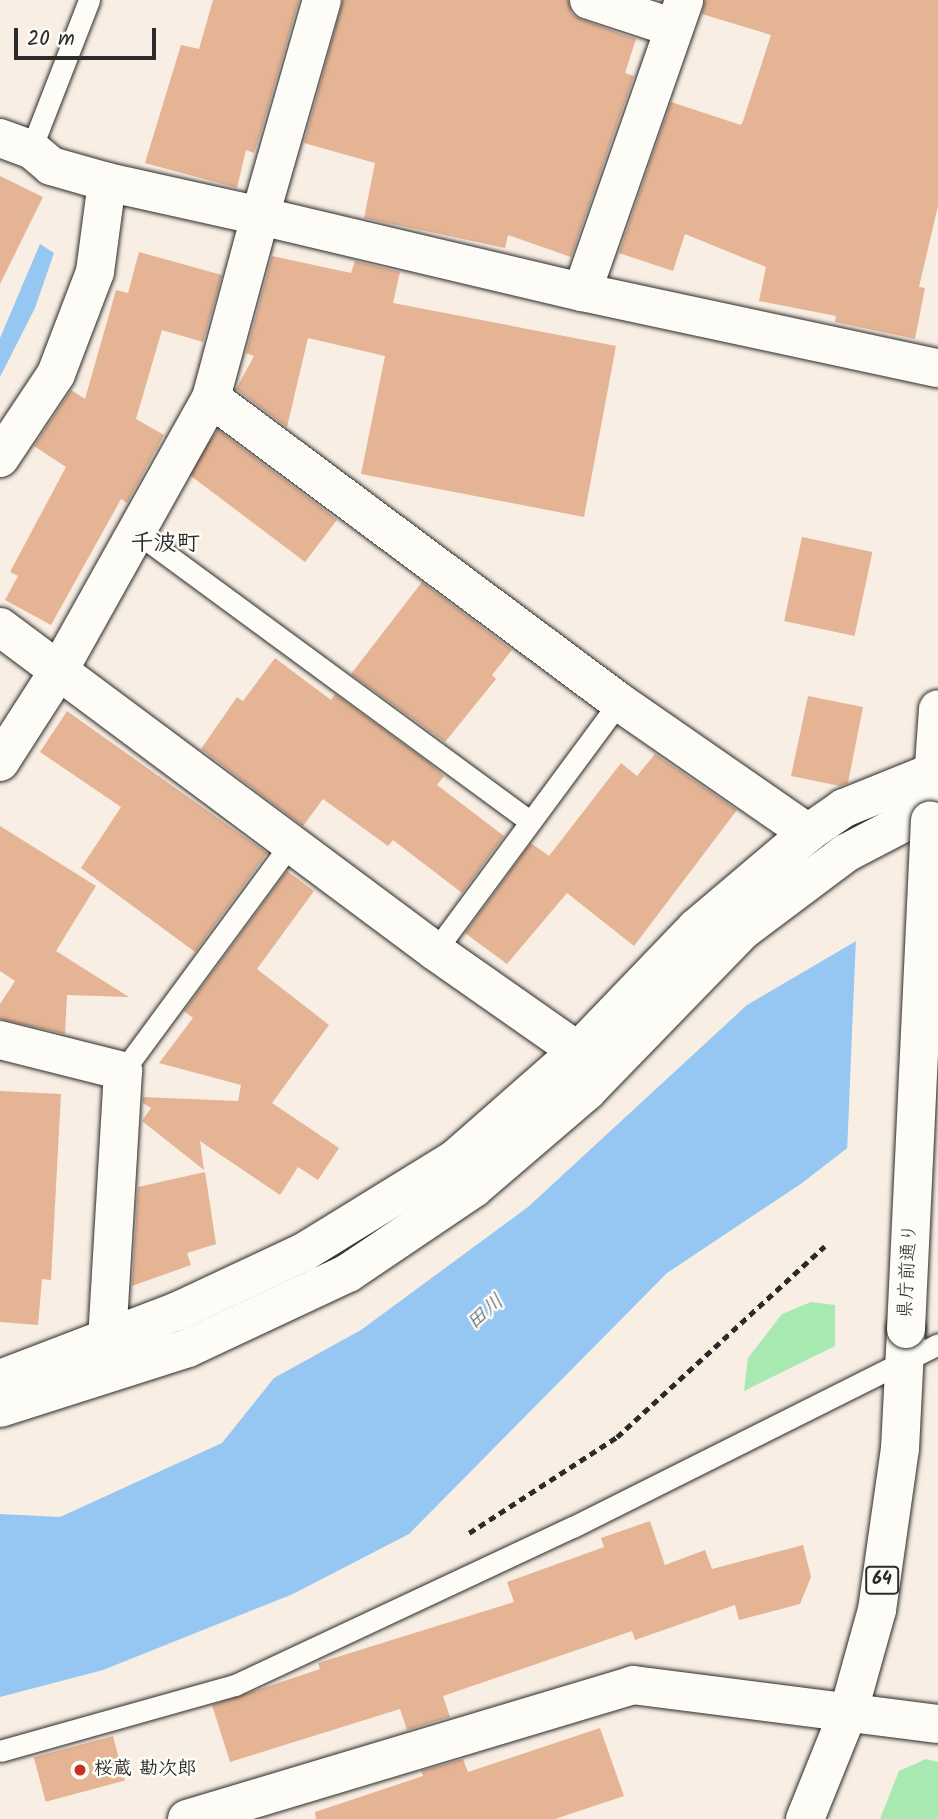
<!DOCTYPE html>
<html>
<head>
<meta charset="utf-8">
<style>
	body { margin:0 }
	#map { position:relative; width:938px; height:1819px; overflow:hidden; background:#f8eee3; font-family:Kalam,"Klee One",sans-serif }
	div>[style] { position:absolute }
	.green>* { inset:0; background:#a8e9b2 }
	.water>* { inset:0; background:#95c7f2 }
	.pier>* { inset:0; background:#f8eee3 }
	.building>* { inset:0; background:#e4b495; transform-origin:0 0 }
	.path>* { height:4.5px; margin-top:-2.25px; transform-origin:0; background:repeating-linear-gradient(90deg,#2b2b2b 0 7px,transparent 0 12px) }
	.roads { filter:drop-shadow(0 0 2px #2b2b2b) drop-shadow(0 0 2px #2b2b2b) }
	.service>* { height:21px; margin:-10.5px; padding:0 10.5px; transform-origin:10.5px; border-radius:10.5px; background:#fdfcf7 }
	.minor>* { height:38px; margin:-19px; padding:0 19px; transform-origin:19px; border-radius:19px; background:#fdfcf7 }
	.primary>* { height:38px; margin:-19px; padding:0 19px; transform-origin:19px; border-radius:19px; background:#fdfcf7 }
	.bridges { filter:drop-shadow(0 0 2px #2b2b2b) drop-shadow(0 0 2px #2b2b2b) }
	.primary-bridge>* { height:38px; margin:-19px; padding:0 19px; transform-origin:19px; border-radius:19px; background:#fdfcf7 }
	.dots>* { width:19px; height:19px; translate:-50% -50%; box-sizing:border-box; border:4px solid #fdfcf7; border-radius:50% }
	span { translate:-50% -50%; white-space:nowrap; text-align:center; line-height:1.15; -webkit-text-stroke:5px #fdfcf7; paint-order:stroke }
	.shield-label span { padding:2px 5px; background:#fdfcf7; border:2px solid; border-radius:5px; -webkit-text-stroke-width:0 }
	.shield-label { font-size:18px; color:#2b2b2b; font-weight:700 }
	.street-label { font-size:19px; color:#2b2b2b }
	.poi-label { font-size:19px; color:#2b2b2b; font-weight:700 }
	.left { translate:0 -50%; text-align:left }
	.water-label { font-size:21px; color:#4b5a67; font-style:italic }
	.quarter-label { font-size:23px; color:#2b2b2b; font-weight:700 }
	.scale { position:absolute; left:14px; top:28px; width:142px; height:32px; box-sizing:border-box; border:4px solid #2b2b2b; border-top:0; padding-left:9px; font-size:21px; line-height:24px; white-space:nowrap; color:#2b2b2b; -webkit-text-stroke:5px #fdfcf7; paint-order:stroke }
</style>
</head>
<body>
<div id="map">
	<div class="green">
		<i style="clip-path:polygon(811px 1302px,835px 1305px,835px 1346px,744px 1391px,748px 1358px,782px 1314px)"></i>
		<i style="clip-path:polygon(926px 1759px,938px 1762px,938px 1819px,880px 1819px,899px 1771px)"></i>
	</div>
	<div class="water">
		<i style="clip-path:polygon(40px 244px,54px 253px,35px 308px,0 377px,0 338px)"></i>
		<i style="clip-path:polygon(938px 893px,938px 1078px,802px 1183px,667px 1273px,409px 1534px,293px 1594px,103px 1670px,0 1697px,0 1514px,60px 1517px,222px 1443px,274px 1378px,361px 1330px,528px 1207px,747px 1005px)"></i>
	</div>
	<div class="pier">
		<i style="clip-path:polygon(938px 890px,938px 1083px,847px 1153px,856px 937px)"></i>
	</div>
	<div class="building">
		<i style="clip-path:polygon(213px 0,299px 0,261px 132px,254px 153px,246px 150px,237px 188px,145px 163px,181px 45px,199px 49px)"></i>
		<i style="clip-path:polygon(343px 0,568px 0,572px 14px,582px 20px,636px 39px,625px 73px,634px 76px,571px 257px,508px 235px,505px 248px,364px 218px,375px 163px,304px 143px)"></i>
		<i style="clip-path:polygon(705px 0,938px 0,938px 206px,919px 287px,925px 288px,915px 339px,835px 322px,836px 316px,759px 301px,766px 267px,685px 234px,673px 271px,619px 253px,671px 102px,741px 125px,743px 121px,771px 35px,702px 14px)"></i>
		<i style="clip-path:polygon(0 176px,43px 197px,0 284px)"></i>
		<i style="clip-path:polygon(139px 252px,222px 275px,203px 342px,162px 330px,136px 419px,164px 435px,127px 503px,121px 499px,51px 625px,5px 600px,18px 576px,10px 572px,66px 467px,34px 446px,71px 390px,85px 399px,116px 290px,128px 293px)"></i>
		<i style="clip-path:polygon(272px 256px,351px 273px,355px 261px,400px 272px,393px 303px,616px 346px,584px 517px,361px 474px,385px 356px,308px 338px,287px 427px,236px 389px,254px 356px,246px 353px)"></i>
		<i style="left:218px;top:430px;width:149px;height:53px;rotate:37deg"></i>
		<i style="left:802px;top:537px;width:72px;height:86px;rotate:12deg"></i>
		<i style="clip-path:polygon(422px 582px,512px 650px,492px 675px,496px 679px,445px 742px,351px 674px)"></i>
		<i style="clip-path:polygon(275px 658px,331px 700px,335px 694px,429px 763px,444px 776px,437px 785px,504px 836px,462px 893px,393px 840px,388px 846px,323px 799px,303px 826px,201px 749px,237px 697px,243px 701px)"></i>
		<i style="clip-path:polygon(808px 696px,863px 707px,848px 783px,840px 786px,791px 776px)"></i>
		<i style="clip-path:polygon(67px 711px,267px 853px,195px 952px,81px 868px,121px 807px,40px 752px)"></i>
		<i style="clip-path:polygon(655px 754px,737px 810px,634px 946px,567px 893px,507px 964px,465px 933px,531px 843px,549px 856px,621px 763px,637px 776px)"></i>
		<i style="clip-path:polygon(0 826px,96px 886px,56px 951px,129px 997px,67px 995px,65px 1034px,0 1019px,0 1004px,15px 981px,0 971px)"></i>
		<i style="clip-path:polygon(287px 871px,314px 891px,257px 969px,329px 1025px,272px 1103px,339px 1148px,318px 1180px,298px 1167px,280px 1195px,200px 1141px,204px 1170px,142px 1121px,151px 1108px,143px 1103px,143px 1097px,238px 1101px,241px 1085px,159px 1063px,193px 1018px,184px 1011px)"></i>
		<i style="clip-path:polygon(0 1091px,61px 1094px,51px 1280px,42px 1279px,38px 1325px,0 1322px)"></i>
		<i style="clip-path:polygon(205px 1172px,216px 1244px,187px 1253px,191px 1265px,132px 1286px,138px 1187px)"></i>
		<i style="clip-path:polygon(650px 1521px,665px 1565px,705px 1550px,712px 1569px,803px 1545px,811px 1577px,800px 1604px,739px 1620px,735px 1605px,635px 1640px,632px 1631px,443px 1696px,450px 1717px,407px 1730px,400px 1709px,230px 1762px,212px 1705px,320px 1669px,318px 1663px,514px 1602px,507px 1582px,604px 1547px,601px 1538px)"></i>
		<i style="clip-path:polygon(600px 1728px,624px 1796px,555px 1819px,316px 1819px,315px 1812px,423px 1776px,421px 1771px,463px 1759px,468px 1772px)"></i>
		<i style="left:113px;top:1736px;width:46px;height:82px;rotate:75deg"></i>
	</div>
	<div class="path">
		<i style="left:469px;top:1533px;width:176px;rotate:-33deg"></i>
		<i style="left:617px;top:1437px;width:282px;rotate:-42.6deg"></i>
	</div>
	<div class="roads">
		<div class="service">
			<i style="left:31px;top:149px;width:160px;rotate:-68.7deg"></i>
			<i style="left:136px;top:532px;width:489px;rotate:36.3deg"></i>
			<i style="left:435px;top:951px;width:310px;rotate:-53.5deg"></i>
			<i style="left:123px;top:1071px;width:285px;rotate:-53.6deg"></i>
			<i style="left:0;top:1751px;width:244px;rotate:-15.7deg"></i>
			<i style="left:235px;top:1685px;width:373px;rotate:-25.1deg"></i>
			<i style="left:573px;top:1527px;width:408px;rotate:-26.6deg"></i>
		</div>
		<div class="minor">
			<i style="left:589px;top:0;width:89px;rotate:18.2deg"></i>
			<i style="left:0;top:138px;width:33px;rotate:20deg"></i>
			<i style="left:31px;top:149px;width:26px;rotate:40deg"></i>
			<i style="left:51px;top:166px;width:58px;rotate:15.9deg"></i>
			<i style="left:582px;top:292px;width:309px;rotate:-70.7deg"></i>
			<i style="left:211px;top:398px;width:509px;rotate:36.69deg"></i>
			<i style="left:619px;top:702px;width:230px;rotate:34.7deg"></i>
			<i style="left:0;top:458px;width:101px;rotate:-56.3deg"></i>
			<i style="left:56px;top:374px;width:109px;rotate:-69.1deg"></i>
			<i style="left:95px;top:272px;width:91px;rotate:-82.4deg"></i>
			<i style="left:107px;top:182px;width:157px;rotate:12.5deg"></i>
			<i style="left:260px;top:216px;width:225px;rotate:-74deg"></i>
			<i style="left:0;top:627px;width:542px;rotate:36.68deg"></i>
			<i style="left:435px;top:951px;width:174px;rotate:35deg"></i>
			<i style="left:0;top:762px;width:109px;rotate:-57.3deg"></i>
			<i style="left:59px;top:670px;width:312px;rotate:-60.8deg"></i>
			<i style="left:211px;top:398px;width:188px;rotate:-74.9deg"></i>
			<i style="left:260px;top:216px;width:331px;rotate:13.3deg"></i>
			<i style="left:582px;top:292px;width:364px;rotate:12.1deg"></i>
			<i style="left:0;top:1040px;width:127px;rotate:14.1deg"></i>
			<i style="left:123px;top:1071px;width:268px;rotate:93.4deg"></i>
			<i style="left:0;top:1379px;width:191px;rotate:-20.9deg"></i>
			<i style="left:178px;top:1311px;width:139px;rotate:-25.1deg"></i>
			<i style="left:304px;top:1252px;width:177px;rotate:-31.6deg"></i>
			<i style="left:455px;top:1159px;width:164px;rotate:-41.3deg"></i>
			<i style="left:578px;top:1051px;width:170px;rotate:-46.2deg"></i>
			<i style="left:696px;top:928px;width:147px;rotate:-40.3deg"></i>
			<i style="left:808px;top:833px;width:44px;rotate:-34.8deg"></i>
			<i style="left:844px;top:808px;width:101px;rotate:-22deg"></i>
			<i style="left:0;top:1408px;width:197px;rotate:-17.7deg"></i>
			<i style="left:188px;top:1348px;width:177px;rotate:-25.1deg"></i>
			<i style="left:348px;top:1273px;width:152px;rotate:-34deg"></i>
			<i style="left:474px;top:1188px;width:149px;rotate:-40.6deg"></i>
			<i style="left:587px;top:1091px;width:223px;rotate:-45.9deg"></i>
			<i style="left:742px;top:931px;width:130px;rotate:-36.9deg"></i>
			<i style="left:846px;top:853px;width:104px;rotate:-27.6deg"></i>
			<i style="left:187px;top:1819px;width:466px;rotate:-16.7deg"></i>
			<i style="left:633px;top:1685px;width:307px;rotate:7.3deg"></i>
		</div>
		<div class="primary">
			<i style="left:930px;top:821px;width:112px;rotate:-85.9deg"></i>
			<i style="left:805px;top:1819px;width:118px;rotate:-68deg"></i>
			<i style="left:849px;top:1710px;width:104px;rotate:-74.4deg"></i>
			<i style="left:877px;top:1610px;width:163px;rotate:-81.9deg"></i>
			<i style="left:900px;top:1449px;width:120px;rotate:-87.1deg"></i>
		</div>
	</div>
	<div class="bridges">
		<div class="primary-bridge">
			<i style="left:906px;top:1329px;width:509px;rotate:-87.3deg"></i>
		</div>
	</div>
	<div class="dots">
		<i style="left:80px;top:1770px;background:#c8321e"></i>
	</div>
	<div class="shield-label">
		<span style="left:882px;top:1580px">64</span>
	</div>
	<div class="street-label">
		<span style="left:909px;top:1271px;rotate:-87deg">県庁前通り</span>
	</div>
	<div class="poi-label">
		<span class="left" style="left:94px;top:1770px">桜蔵 勘次郎</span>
	</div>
	<div class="water-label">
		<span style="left:486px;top:1313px;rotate:-41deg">田川</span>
	</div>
	<div class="quarter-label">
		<span style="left:165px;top:544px">千波町</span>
	</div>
	<div class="scale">20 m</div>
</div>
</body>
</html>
